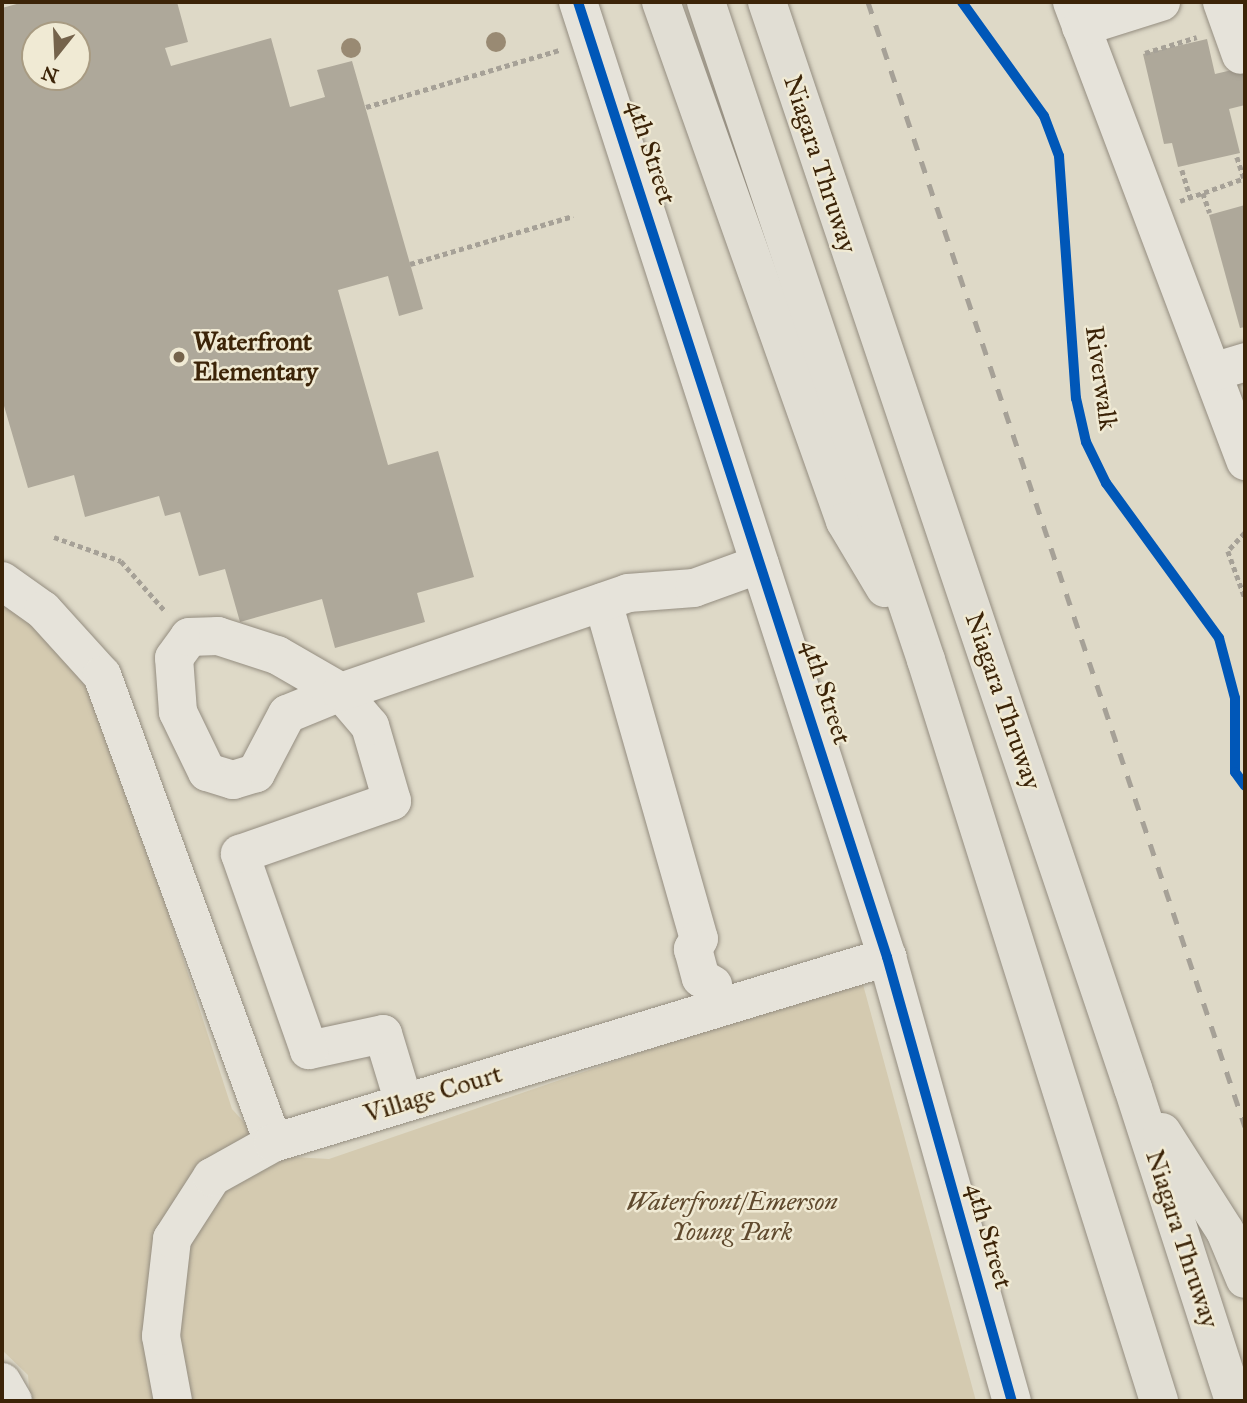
<!DOCTYPE html>
<html>
<head>
<meta charset="utf-8">
<style>
	body { margin:0 }
	#map { position:relative; width:1247px; height:1403px; overflow:hidden; background:#ded9c7; font-family:"IM FELL Great Primer",serif }
	div>[style] { position:absolute }
	.green>* { inset:0; background:#d4cab0 }
	.building>* { inset:0; background:#aea89a }
	.path>* { height:4.5px; margin-top:-2.25px; transform-origin:0; background:repeating-linear-gradient(90deg,#a6a197 0 5px,transparent 0 8.5px) }
	.roads { filter:drop-shadow(0 0 2px #948d80) drop-shadow(0 0 2px #948d80) }
	.minor>* { height:38px; margin:-19px; padding:0 19px; transform-origin:19px; border-radius:19px; background:#e6e3da }
	.highway>* { height:38px; margin:-19px; padding:0 19px; transform-origin:19px; border-radius:19px; background:#e1ded4 }
	.rail>* { height:5px; margin-top:-2.5px; transform-origin:0; background:repeating-linear-gradient(90deg,#a6a197 0 12px,transparent 0 24px) }
	.cycleway>* { height:10px; margin:-5px; padding:0 5px; transform-origin:5px; border-radius:5px; background:#0057b8 }
	.trees>* { width:20px; height:20px; margin:-10px; border-radius:50%; background:#998a73 }
	.dots>* { width:19px; height:19px; translate:-50% -50%; box-sizing:border-box; border:4px solid #f0ead4; border-radius:50% }
	span { translate:-50% -50%; white-space:nowrap; text-align:center; line-height:1.15; -webkit-text-stroke:5px #f0ead4; paint-order:stroke }
	.street-label { font-size:26px; color:#3c2408 }
	.poi-label { font-size:26px; color:#3c2408; font-weight:700 }
	.left { translate:0 -50%; text-align:left }
	.park-label { font-size:26px; color:#604a2e; font-style:italic }
	.frame { position:absolute; inset:0; border:4px solid #3c2408; pointer-events:none }
	.north { position:absolute; left:21px; top:21px; width:70px; height:70px; box-sizing:border-box; background:#f0ead4; border:2px solid #a89b82; border-radius:50%; rotate:198deg; font-size:19px; font-weight:700; line-height:28px; text-align:center; color:#3c2408 }
	.north::after { content:''; display:block; margin:auto; width:24px; height:32px; background:#75634b; clip-path:polygon(50% 0,100% 100%,50% 72%,0 100%) }
</style>
</head>
<body>
<div id="map">
	<div class="green">
		<i style="clip-path:polygon(2px 601px,37px 625px,93px 681px,232px 1109px,274px 1156px,329px 1159px,861px 977px,976px 1401px,30px 1401px,28px 1375px,2px 1350px)"></i>
	</div>
	<div class="building">
		<i style="clip-path:polygon(evenodd,24px 2px,177px 2px,188px 42px,165px 48px,171px 66px,271px 38px,290px 107px,325px 97px,317px 70px,352px 61px,423px 309px,399px 316px,388px 276px,338px 290px,388px 465px,438px 451px,474px 577px,417px 593px,425px 622px,335px 648px,322px 599px,240px 622px,225px 569px,199px 576px,180px 512px,165px 516px,159px 496px,85px 517px,74px 475px,28px 488px,2px 399px,2px 8px,24px 2px,35px 35px,77px 35px,77px 77px,35px 77px,35px 35px)"></i>
		<i style="clip-path:polygon(1207px 39px,1215px 74px,1245px 67px,1245px 105px,1229px 109px,1240px 153px,1178px 167px,1172px 143px,1164px 144px,1143px 54px)"></i>
		<i style="clip-path:polygon(1245px 205px,1245px 327px,1240px 328px,1209px 215px)"></i>
	</div>
	<div class="path">
		<i style="left:1145px;top:53px;width:54px;rotate:-17.1deg"></i>
		<i style="left:366px;top:107px;width:202px;rotate:-16.4deg"></i>
		<i style="left:1237px;top:157px;width:22px;rotate:72deg"></i>
		<i style="left:1182px;top:170px;width:28px;rotate:73deg"></i>
		<i style="left:1203px;top:193px;width:21px;rotate:71deg"></i>
		<i style="left:1180px;top:201px;width:69px;rotate:-19.5deg"></i>
		<i style="left:410px;top:264px;width:170px;rotate:-16.4deg"></i>
		<i style="left:1245px;top:533px;width:25px;rotate:133deg"></i>
		<i style="left:1228px;top:551px;width:50px;rotate:70.1deg"></i>
		<i style="left:54px;top:537px;width:71px;rotate:19.7deg"></i>
		<i style="left:121px;top:561px;width:68px;rotate:48.6deg"></i>
	</div>
	<div class="roads">
		<div class="minor">
			<i style="left:578px;top:2px;width:1004px;rotate:72.07deg"></i>
			<i style="left:887px;top:957px;width:461px;rotate:74.3deg"></i>
			<i style="left:1072px;top:2px;width:491px;rotate:69.3deg"></i>
			<i style="left:1222px;top:2px;width:56px;rotate:70.3deg"></i>
			<i style="left:1081px;top:27px;width:84px;rotate:-17.4deg"></i>
			<i style="left:1213px;top:372px;width:34px;rotate:-17deg"></i>
			<i style="left:2px;top:581px;width:50px;rotate:35.3deg"></i>
			<i style="left:43px;top:610px;width:88px;rotate:47.8deg"></i>
			<i style="left:102px;top:675px;width:498px;rotate:69.9deg"></i>
			<i style="left:603px;top:602px;width:350px;rotate:74.1deg"></i>
			<i style="left:699px;top:939px;width:12px;rotate:121deg"></i>
			<i style="left:693px;top:949px;width:30px;rotate:75deg"></i>
			<i style="left:701px;top:978px;width:14px;rotate:30deg"></i>
			<i style="left:404px;top:1103px;width:72px;rotate:-106.9deg"></i>
			<i style="left:383px;top:1034px;width:76px;rotate:167.8deg"></i>
			<i style="left:309px;top:1050px;width:208px;rotate:-109.4deg"></i>
			<i style="left:240px;top:854px;width:161px;rotate:-19.2deg"></i>
			<i style="left:392px;top:801px;width:78px;rotate:-106.3deg"></i>
			<i style="left:370px;top:726px;width:45px;rotate:-130.5deg"></i>
			<i style="left:341px;top:692px;width:58px;rotate:157.8deg"></i>
			<i style="left:287px;top:714px;width:67px;rotate:117.7deg"></i>
			<i style="left:256px;top:773px;width:24px;rotate:163deg"></i>
			<i style="left:233px;top:780px;width:27px;rotate:-163deg"></i>
			<i style="left:207px;top:772px;width:67px;rotate:-115.8deg"></i>
			<i style="left:178px;top:712px;width:54px;rotate:-94.2deg"></i>
			<i style="left:174px;top:658px;width:26px;rotate:-54deg"></i>
			<i style="left:189px;top:637px;width:29px;rotate:-2deg"></i>
			<i style="left:218px;top:636px;width:62px;rotate:17.9deg"></i>
			<i style="left:277px;top:655px;width:74px;rotate:30deg"></i>
			<i style="left:341px;top:692px;width:304px;rotate:-19deg"></i>
			<i style="left:628px;top:593px;width:66px;rotate:-4.3deg"></i>
			<i style="left:694px;top:588px;width:70px;rotate:-20deg"></i>
			<i style="left:2px;top:1382px;width:22px;rotate:60deg"></i>
			<i style="left:173px;top:1401px;width:66px;rotate:-100.5deg"></i>
			<i style="left:161px;top:1336px;width:98px;rotate:-83.5deg"></i>
			<i style="left:172px;top:1239px;width:74px;rotate:-57.2deg"></i>
			<i style="left:212px;top:1177px;width:70px;rotate:-29.1deg"></i>
			<i style="left:273px;top:1143px;width:642px;rotate:-16.85deg"></i>
		</div>
		<div class="highway">
			<i style="left:661px;top:2px;width:551px;rotate:70.48deg"></i>
			<i style="left:845px;top:521px;width:78px;rotate:59.2deg"></i>
			<i style="left:706px;top:2px;width:694px;rotate:71.51deg"></i>
			<i style="left:926px;top:660px;width:777px;rotate:72.54deg"></i>
			<i style="left:767px;top:2px;width:1146px;rotate:71.38deg"></i>
			<i style="left:1133px;top:1088px;width:329px;rotate:72.1deg"></i>
			<i style="left:1162px;top:1132px;width:117px;rotate:57.5deg"></i>
			<i style="left:1225px;top:1231px;width:52px;rotate:67.4deg"></i>
		</div>
	</div>
	<div class="rail">
		<i style="left:868px;top:2px;width:1186px;rotate:71.47deg"></i>
	</div>
	<div class="cycleway">
		<i style="left:578px;top:2px;width:1004px;rotate:72.07deg"></i>
		<i style="left:887px;top:957px;width:461px;rotate:74.3deg"></i>
		<i style="left:962px;top:2px;width:140px;rotate:54.3deg"></i>
		<i style="left:1044px;top:116px;width:43px;rotate:69.4deg"></i>
		<i style="left:1059px;top:156px;width:243px;rotate:86deg"></i>
		<i style="left:1076px;top:398px;width:45px;rotate:77.2deg"></i>
		<i style="left:1086px;top:442px;width:46px;rotate:64deg"></i>
		<i style="left:1106px;top:483px;width:192px;rotate:53.9deg"></i>
		<i style="left:1219px;top:638px;width:62px;rotate:75.1deg"></i>
		<i style="left:1235px;top:698px;width:74px;rotate:90deg"></i>
		<i style="left:1235px;top:772px;width:17px;rotate:54deg"></i>
	</div>
	<div class="trees">
		<i style="left:496px;top:42px"></i>
		<i style="left:351px;top:48px"></i>
	</div>
	<div class="dots">
		<i style="left:179px;top:357px;background:#75634b"></i>
	</div>
	<div class="street-label">
		<span style="left:651px;top:152px;rotate:72deg">4th Street</span>
		<span style="left:820px;top:164px;rotate:72deg">Niagara Thruway</span>
		<span style="left:1101px;top:378px;rotate:82deg">Riverwalk</span>
		<span style="left:826px;top:692px;rotate:72deg">4th Street</span>
		<span style="left:1003px;top:701px;rotate:71deg">Niagara Thruway</span>
		<span style="left:433px;top:1094px;rotate:-17deg">Village Court</span>
		<span style="left:989px;top:1236px;rotate:74deg">4th Street</span>
		<span style="left:1182px;top:1239px;rotate:72deg">Niagara Thruway</span>
	</div>
	<div class="poi-label">
		<span class="left" style="left:193px;top:357px">Waterfront<br>Elementary</span>
	</div>
	<div class="park-label">
		<span style="left:732px;top:1217px">Waterfront/Emerson<br>Young Park</span>
	</div>
	<div class="frame"></div>
	<div class="north">N</div>
</div>
</body>
</html>
